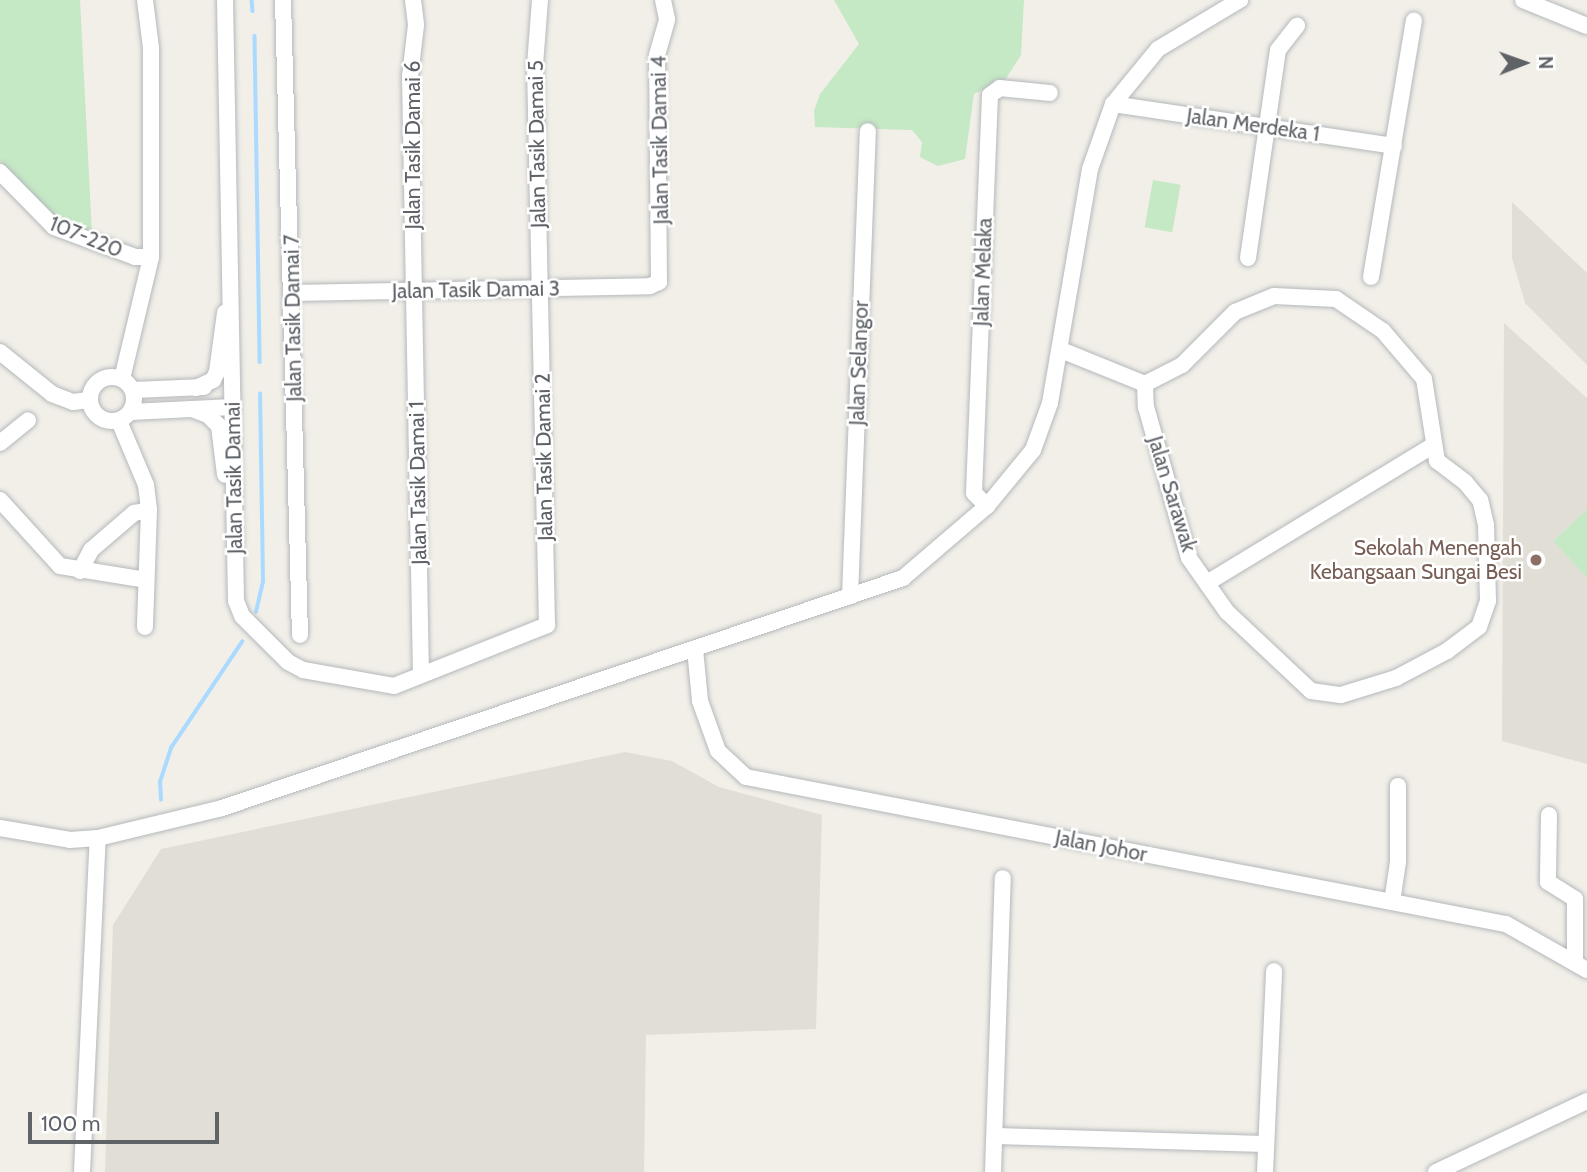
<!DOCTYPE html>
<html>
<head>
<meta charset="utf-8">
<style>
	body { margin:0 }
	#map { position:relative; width:1587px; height:1172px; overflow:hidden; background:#f1efe8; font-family:Cabin,sans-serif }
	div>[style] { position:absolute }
	.education>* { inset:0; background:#e1ded6 }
	.green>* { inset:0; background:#c5e8c5; transform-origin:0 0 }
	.stream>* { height:3.5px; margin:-1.75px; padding:0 1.75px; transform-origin:1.75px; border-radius:1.75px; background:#aadaff }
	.roads { filter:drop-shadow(0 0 2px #b5b8bc) drop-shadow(0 0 2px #b5b8bc) }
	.minor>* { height:16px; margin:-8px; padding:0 8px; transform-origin:8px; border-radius:8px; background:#fff }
	.minor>.ring { margin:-8px; padding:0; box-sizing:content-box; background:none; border:16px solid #fff; border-radius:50% }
	.dots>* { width:19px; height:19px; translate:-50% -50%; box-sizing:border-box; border:4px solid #fff; border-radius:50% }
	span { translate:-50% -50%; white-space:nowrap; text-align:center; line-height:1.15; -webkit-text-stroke:5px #fff; paint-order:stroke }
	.street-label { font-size:21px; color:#5f6368 }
	.education-label { font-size:21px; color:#785e54 }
	.right { translate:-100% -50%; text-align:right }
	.north { position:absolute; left:1489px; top:28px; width:70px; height:70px; -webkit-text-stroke:5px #fff; paint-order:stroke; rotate:89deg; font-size:19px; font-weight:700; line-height:28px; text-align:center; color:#5f6368 }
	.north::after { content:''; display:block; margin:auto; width:24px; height:32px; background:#5f6368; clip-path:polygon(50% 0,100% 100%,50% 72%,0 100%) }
	.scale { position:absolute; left:28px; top:1112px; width:191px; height:32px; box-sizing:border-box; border:4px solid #5f6368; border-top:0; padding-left:9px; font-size:21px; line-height:24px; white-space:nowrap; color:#5f6368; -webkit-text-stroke:5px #fff; paint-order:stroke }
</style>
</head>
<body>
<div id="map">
	<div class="education">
		<i style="clip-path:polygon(1512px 202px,1587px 273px,1587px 365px,1525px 303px,1512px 258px)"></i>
		<i style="clip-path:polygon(1504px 323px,1587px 398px,1587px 509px,1553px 541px,1587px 578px,1587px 764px,1502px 741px)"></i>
		<i style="clip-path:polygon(625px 752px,672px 761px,719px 787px,822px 815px,816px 1029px,646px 1035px,644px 1172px,105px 1172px,113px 925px,161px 849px)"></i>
	</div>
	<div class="green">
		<i style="clip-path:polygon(0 0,80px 0,92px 234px,45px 214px,0 161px)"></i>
		<i style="clip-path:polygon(834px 0,1024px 0,1021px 55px,1005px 80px,974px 94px,965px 159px,938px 166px,920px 157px,922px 142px,912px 130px,815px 127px,814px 111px,820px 94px,859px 44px)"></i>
		<i style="left:1153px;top:180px;width:28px;height:48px;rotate:10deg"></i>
		<i style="clip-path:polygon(1587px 509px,1587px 578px,1553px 541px)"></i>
	</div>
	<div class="stream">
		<i style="left:252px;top:0;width:11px;rotate:85deg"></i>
		<i style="left:255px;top:36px;width:326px;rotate:89.1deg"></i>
		<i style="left:256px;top:612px;width:31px;rotate:-77deg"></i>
		<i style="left:263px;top:582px;width:188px;rotate:-90.9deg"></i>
		<i style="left:161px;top:800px;width:18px;rotate:-93deg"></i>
		<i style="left:160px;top:782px;width:36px;rotate:-72deg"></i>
		<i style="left:171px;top:748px;width:128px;rotate:-56.2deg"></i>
	</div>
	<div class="roads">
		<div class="minor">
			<i style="left:225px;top:0;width:601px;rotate:88.95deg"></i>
			<i style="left:236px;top:601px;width:16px;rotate:68deg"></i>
			<i style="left:242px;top:616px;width:65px;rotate:45deg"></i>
			<i style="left:288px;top:662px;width:17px;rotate:28deg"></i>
			<i style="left:303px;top:670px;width:92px;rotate:10deg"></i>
			<i style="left:394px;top:686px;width:165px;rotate:-21.7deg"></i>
			<i style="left:547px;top:625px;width:560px;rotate:-91.23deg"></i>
			<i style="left:535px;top:65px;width:65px;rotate:-85.6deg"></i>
			<i style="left:283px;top:0;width:635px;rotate:88.47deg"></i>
			<i style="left:413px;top:0;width:25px;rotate:83deg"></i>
			<i style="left:416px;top:25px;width:51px;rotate:96.7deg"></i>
			<i style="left:410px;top:76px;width:599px;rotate:88.95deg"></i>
			<i style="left:1523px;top:0;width:69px;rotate:22.1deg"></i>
			<i style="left:1113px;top:104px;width:284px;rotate:8.5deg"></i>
			<i style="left:0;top:172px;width:77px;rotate:45.5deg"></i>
			<i style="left:54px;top:227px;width:86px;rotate:20.3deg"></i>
			<i style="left:135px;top:257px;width:16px"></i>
			<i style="left:1248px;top:258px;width:210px;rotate:-81.8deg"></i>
			<i style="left:1278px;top:50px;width:31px;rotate:-52deg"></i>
			<i style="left:1371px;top:277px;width:260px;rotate:-80.5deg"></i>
			<i style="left:292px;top:293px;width:358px;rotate:-1.1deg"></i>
			<i style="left:650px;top:286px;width:10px;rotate:-24deg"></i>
			<i style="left:659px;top:282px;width:227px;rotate:-90.5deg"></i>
			<i style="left:657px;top:55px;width:37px;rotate:-74deg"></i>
			<i style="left:667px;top:19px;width:19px;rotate:-102deg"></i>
			<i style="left:1061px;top:350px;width:91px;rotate:22deg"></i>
			<i style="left:1145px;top:384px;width:23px;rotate:88deg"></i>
			<i style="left:1146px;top:407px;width:157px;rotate:74.1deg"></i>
			<i style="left:1189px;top:558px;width:66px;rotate:54.9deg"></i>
			<i style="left:1227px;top:612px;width:115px;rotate:43.2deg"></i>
			<i style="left:1311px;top:691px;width:30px;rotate:8deg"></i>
			<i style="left:1341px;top:695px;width:58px;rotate:-17.2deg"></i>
			<i style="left:1396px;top:678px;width:58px;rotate:-27.9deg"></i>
			<i style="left:1447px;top:651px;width:40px;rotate:-37deg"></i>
			<i style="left:1479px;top:627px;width:28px;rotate:-71deg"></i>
			<i style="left:1488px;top:601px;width:76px;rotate:-91.5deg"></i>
			<i style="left:1486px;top:525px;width:26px;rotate:-103deg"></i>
			<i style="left:1480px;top:500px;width:23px;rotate:-130deg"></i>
			<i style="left:1465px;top:482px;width:35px;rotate:-143deg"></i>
			<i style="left:1437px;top:461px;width:83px;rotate:-99deg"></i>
			<i style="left:1424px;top:379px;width:63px;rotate:-130.5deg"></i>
			<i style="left:1383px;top:331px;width:57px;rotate:-145.8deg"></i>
			<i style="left:1336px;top:299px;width:62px;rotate:-177.2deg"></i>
			<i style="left:1274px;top:296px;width:42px;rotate:157.7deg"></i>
			<i style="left:1235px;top:312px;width:75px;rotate:135deg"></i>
			<i style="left:1182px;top:365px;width:42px;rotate:152.8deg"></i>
			<i style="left:0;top:352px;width:67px;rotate:38.9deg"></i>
			<i style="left:52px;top:394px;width:22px;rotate:21deg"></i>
			<i style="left:73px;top:402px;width:16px;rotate:-7deg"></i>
			<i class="ring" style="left:90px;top:377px;width:28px;height:28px"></i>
			<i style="left:122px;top:379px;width:125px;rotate:-76.6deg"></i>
			<i style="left:151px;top:257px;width:209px;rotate:-90deg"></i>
			<i style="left:151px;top:48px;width:48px;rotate:-97.1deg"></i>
			<i style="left:196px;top:388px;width:19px;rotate:-25deg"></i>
			<i style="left:213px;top:380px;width:9px;rotate:-63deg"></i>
			<i style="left:217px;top:372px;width:60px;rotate:-82.3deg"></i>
			<i style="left:133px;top:390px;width:71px;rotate:-2.4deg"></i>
			<i style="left:192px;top:409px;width:17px;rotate:21deg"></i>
			<i style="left:208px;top:415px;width:16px;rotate:45deg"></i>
			<i style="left:219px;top:426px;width:49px;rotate:83deg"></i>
			<i style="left:130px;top:412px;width:103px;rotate:-2.8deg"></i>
			<i style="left:119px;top:421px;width:69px;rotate:67.1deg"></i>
			<i style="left:146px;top:485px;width:25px;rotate:83deg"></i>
			<i style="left:149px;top:510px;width:117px;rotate:92deg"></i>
			<i style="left:0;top:443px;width:36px;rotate:-39deg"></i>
			<i style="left:0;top:500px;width:89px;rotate:47.7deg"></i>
			<i style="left:60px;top:566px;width:87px;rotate:9.2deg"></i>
			<i style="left:987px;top:506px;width:18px;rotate:-135deg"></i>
			<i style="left:974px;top:493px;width:398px;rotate:-87.7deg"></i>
			<i style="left:990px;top:95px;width:12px;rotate:-35deg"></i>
			<i style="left:1000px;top:88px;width:50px;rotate:5.7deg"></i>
			<i style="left:80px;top:571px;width:24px;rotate:-62deg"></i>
			<i style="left:91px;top:550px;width:57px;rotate:-40.7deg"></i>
			<i style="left:134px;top:513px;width:15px;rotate:-11deg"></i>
			<i style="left:1207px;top:583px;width:263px;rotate:-31.3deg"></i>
			<i style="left:850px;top:596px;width:465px;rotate:-87.8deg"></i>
			<i style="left:695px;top:649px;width:52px;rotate:84.5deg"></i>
			<i style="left:700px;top:701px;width:53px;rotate:70.2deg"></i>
			<i style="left:718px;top:751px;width:38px;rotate:43deg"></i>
			<i style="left:746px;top:777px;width:774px;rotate:10.95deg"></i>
			<i style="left:1506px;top:924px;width:93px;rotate:29.6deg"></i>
			<i style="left:1549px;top:815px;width:67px;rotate:90.9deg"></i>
			<i style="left:1548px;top:882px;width:32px;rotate:32deg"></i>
			<i style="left:1575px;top:899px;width:64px;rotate:90deg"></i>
			<i style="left:0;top:828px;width:71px;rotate:9.7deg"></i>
			<i style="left:70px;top:840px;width:28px;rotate:-4deg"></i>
			<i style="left:98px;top:838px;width:128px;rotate:-13.6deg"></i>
			<i style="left:222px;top:808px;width:719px;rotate:-18.66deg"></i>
			<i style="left:903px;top:578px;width:111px;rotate:-40.6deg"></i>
			<i style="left:987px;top:506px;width:72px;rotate:-50.6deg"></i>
			<i style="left:1033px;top:450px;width:50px;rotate:-70.1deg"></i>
			<i style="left:1050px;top:403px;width:237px;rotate:-80.3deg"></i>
			<i style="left:1090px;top:169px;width:69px;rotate:-70.5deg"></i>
			<i style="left:1113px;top:104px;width:71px;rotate:-50.7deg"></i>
			<i style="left:1158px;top:49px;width:96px;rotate:-30.9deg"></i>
			<i style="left:1392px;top:902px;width:40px;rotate:-81.5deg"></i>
			<i style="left:1398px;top:862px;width:76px;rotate:-90deg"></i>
			<i style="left:996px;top:1136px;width:269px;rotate:1.7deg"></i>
			<i style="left:82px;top:1172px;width:334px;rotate:-87.3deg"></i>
			<i style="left:993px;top:1172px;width:294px;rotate:-88.1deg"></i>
			<i style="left:1265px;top:1172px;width:201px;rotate:-87.4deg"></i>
			<i style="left:1436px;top:1172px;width:167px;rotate:-25.2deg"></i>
		</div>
	</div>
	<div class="dots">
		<i style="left:1536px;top:560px;background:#8d6e63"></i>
	</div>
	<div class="street-label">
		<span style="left:1253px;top:125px;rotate:8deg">Jalan Merdeka 1</span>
		<span style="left:660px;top:140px;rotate:-91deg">Jalan Tasik Damai 4</span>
		<span style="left:537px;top:144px;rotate:-91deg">Jalan Tasik Damai 5</span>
		<span style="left:413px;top:145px;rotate:-90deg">Jalan Tasik Damai 6</span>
		<span style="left:86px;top:237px;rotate:22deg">107-220</span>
		<span style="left:983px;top:272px;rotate:-88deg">Jalan Melaka</span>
		<span style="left:476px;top:290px;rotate:-1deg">Jalan Tasik Damai 3</span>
		<span style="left:293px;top:318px;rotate:-91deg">Jalan Tasik Damai 7</span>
		<span style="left:859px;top:363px;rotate:-88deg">Jalan Selangor</span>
		<span style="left:544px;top:457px;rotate:-91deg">Jalan Tasik Damai 2</span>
		<span style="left:234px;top:478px;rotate:-91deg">Jalan Tasik Damai</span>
		<span style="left:418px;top:483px;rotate:-91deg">Jalan Tasik Damai 1</span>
		<span style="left:1172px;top:494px;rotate:73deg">Jalan Sarawak</span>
		<span style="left:1101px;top:846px;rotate:11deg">Jalan Johor</span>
	</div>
	<div class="education-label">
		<span class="right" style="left:1522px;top:560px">Sekolah Menengah<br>Kebangsaan Sungai Besi</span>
	</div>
	<div class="north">N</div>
	<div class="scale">100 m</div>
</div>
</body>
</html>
